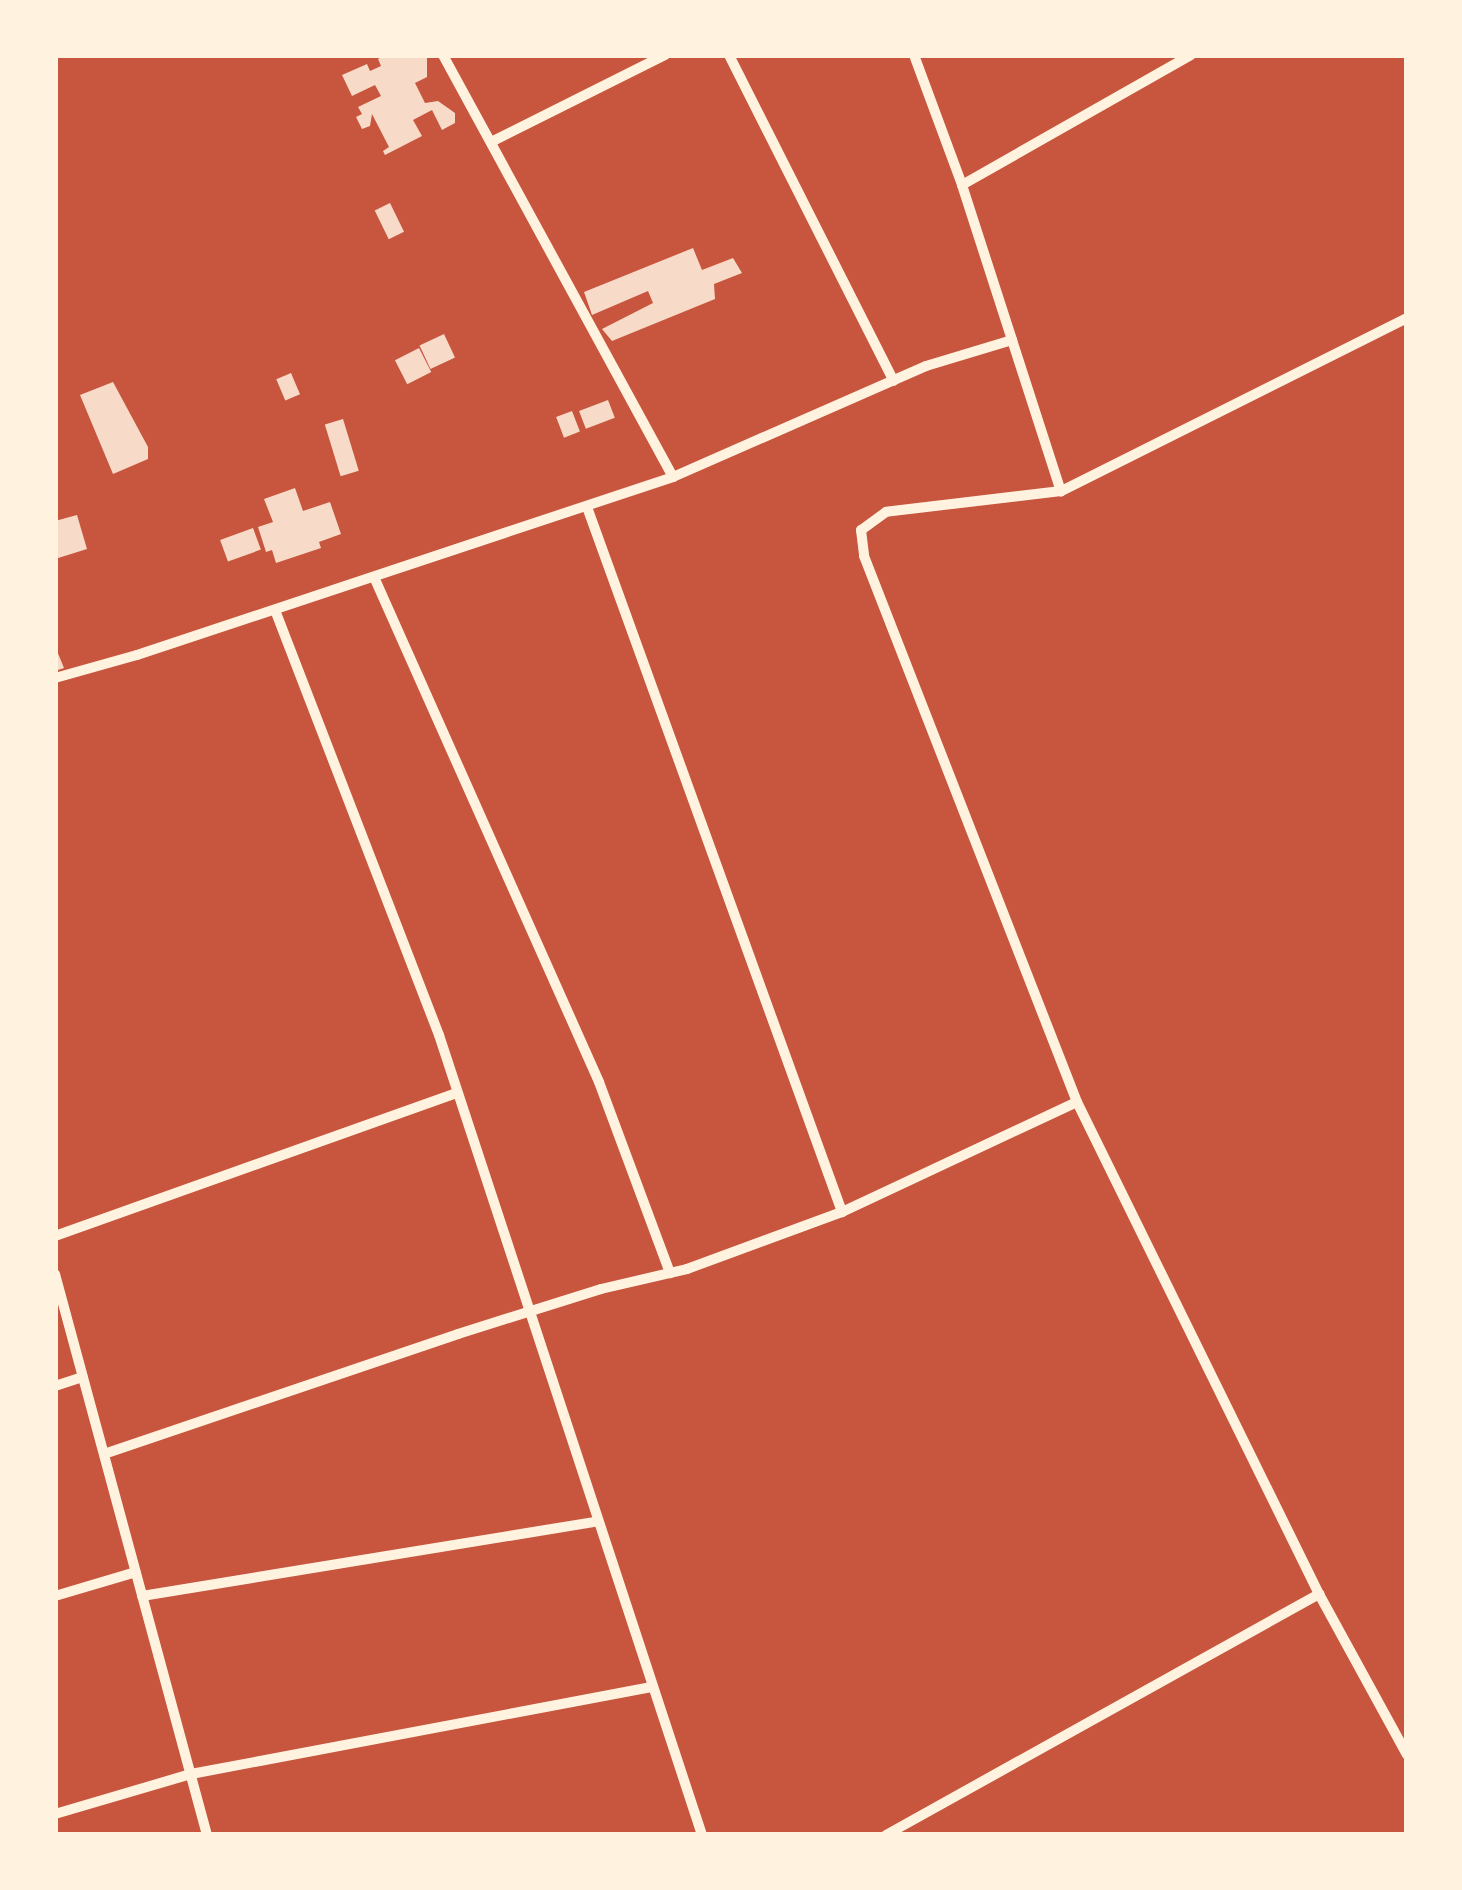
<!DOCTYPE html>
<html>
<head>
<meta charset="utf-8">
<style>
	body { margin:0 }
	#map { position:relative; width:1462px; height:1890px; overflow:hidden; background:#c8553d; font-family:Inter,sans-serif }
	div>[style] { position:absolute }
	.building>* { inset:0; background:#f7dbc8; transform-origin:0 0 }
	.minor>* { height:10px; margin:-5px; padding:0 5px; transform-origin:5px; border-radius:5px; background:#fff3e0 }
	span { translate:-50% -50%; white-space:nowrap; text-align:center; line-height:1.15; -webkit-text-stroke:9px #fff3e0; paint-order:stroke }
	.frame { position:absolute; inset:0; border:58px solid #fff3e0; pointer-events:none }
</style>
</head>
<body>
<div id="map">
	<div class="building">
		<i style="clip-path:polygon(386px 55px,427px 57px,427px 77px,415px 83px,425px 103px,438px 101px,455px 113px,455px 123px,442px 130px,432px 110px,413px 120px,422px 136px,385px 155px,383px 151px,389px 147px,372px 114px,370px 126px,362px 129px,356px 117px,362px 114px,358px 107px,381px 96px,375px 85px,352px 96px,342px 75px,367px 64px,370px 71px,381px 66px,378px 59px)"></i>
		<i style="left:390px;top:203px;width:32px;height:17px;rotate:64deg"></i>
		<i style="clip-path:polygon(693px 248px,702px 270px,733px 258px,742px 273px,714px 284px,715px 299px,612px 341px,602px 329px,653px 303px,648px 291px,592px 315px,584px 292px)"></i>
		<i style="left:444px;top:334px;width:26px;height:27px;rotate:65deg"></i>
		<i style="left:419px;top:348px;width:27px;height:27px;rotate:63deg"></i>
		<i style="left:291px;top:373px;width:23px;height:16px;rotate:67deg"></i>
		<i style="clip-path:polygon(113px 382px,148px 447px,148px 459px,113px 474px,80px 395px)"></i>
		<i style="left:608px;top:400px;width:19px;height:31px;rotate:69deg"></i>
		<i style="left:572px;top:411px;width:22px;height:17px;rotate:69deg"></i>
		<i style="left:343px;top:419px;width:54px;height:19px;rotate:73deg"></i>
		<i style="clip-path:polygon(295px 488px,303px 511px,330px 502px,341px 534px,319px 542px,321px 548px,276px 563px,272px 550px,266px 552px,258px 527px,273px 522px,264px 499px)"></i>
		<i style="clip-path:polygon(77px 515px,87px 549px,55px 559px,55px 521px)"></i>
		<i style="left:253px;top:528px;width:23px;height:35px;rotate:70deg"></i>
		<i style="clip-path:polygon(55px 646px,64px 668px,55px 671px)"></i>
	</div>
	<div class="minor">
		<i style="left:729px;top:55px;width:365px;rotate:63.2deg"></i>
		<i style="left:914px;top:55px;width:139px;rotate:69.7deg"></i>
		<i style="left:962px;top:185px;width:322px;rotate:72.1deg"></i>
		<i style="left:491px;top:142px;width:195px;rotate:-26.6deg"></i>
		<i style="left:962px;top:185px;width:263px;rotate:-29.6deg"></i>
		<i style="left:1407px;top:318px;width:387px;rotate:153.4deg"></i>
		<i style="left:1061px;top:491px;width:176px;rotate:173.2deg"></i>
		<i style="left:886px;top:512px;width:31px;rotate:144deg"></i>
		<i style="left:861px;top:530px;width:26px;rotate:83deg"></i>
		<i style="left:864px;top:556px;width:586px;rotate:68.69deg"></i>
		<i style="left:1077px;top:1102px;width:548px;rotate:63.81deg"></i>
		<i style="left:1319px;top:1594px;width:183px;rotate:61.3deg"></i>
		<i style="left:673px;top:477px;width:276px;rotate:-23.7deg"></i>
		<i style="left:926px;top:366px;width:90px;rotate:-16.8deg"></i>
		<i style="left:587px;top:507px;width:750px;rotate:70.11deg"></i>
		<i style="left:842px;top:1212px;width:259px;rotate:-25.1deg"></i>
		<i style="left:374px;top:577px;width:553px;rotate:65.98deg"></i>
		<i style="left:599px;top:1082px;width:204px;rotate:69.6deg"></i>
		<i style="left:275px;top:610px;width:456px;rotate:68.9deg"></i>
		<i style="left:439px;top:1035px;width:842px;rotate:71.8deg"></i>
		<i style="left:55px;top:678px;width:85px;rotate:-15.7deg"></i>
		<i style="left:137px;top:655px;width:565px;rotate:-18.37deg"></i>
		<i style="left:673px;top:477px;width:481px;rotate:-118.6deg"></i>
		<i style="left:55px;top:1236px;width:427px;rotate:-19.6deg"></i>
		<i style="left:55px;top:1274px;width:581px;rotate:74.84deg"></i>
		<i style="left:55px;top:1386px;width:29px;rotate:-18deg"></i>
		<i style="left:104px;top:1454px;width:374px;rotate:-18.7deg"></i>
		<i style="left:458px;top:1334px;width:150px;rotate:-17.5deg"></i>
		<i style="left:601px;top:1289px;width:88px;rotate:-13.1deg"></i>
		<i style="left:687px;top:1269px;width:165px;rotate:-20.2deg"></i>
		<i style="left:55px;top:1596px;width:84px;rotate:-16.5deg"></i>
		<i style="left:142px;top:1596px;width:462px;rotate:-9.3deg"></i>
		<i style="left:55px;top:1814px;width:142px;rotate:-16.4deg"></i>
		<i style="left:191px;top:1774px;width:470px;rotate:-10.7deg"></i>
		<i style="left:886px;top:1835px;width:496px;rotate:-29.1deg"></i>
	</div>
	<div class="frame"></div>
</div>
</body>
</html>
